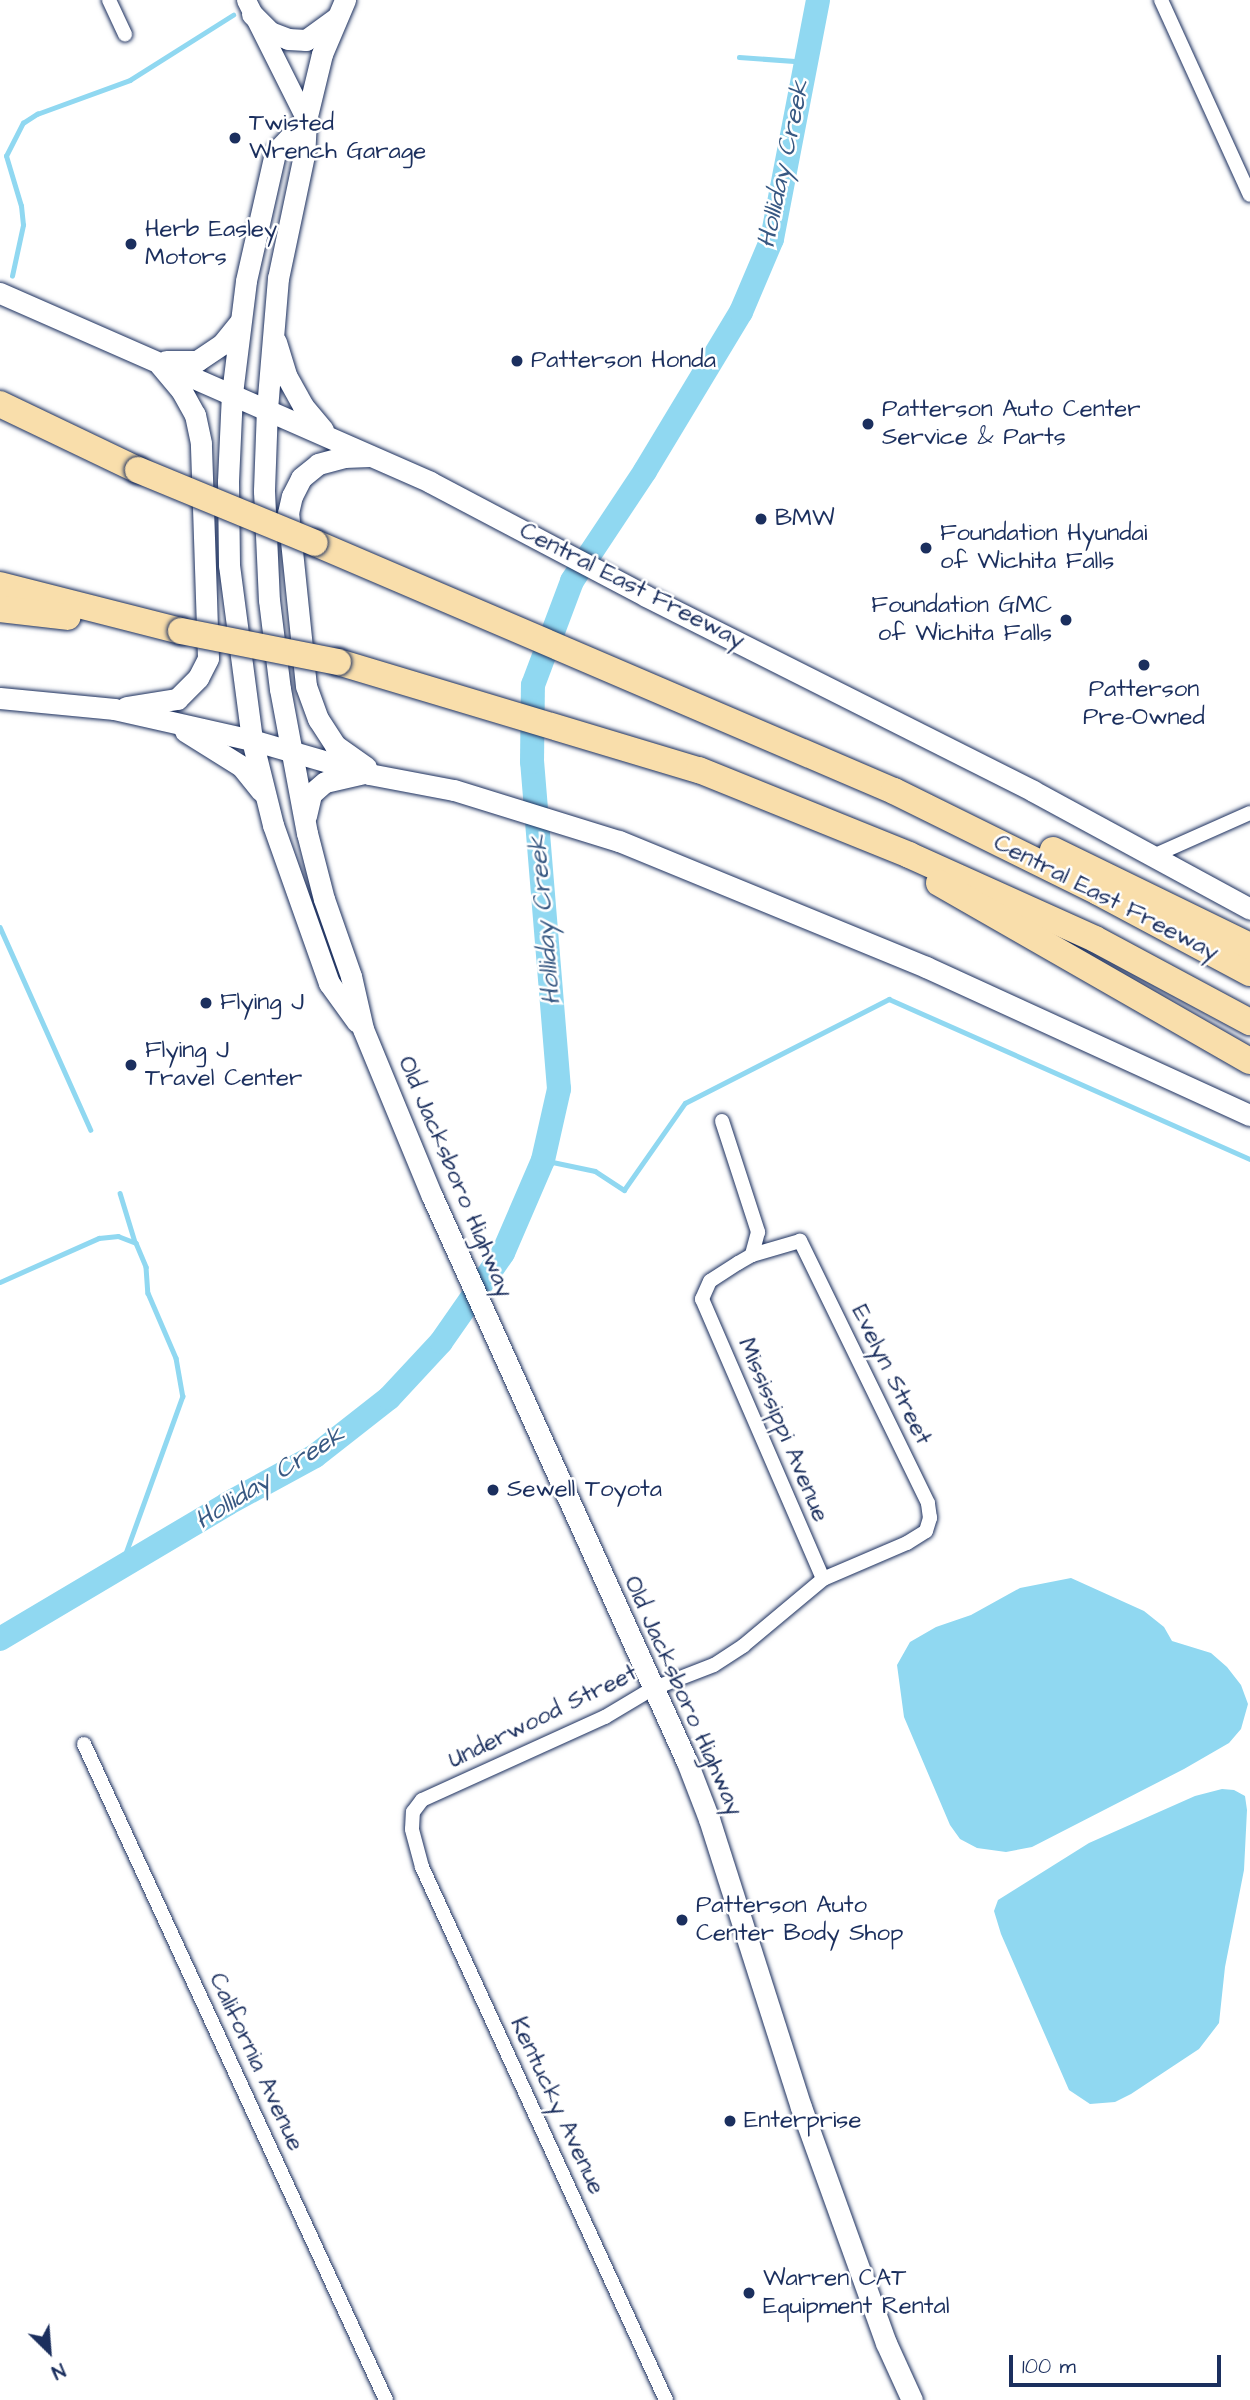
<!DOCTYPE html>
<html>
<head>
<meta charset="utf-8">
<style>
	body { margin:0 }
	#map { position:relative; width:1250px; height:2400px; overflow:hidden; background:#fff; font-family:"Architects Daughter",sans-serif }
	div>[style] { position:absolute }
	.water>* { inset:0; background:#90d8f1 }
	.stream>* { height:4.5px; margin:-2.25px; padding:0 2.25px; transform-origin:2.25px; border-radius:2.25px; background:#90d8f1 }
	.river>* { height:24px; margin:-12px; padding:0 12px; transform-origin:12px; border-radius:12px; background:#90d8f1 }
	.roads { filter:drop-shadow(0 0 2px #1b2f5e) drop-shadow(0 0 2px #1b2f5e) }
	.minor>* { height:14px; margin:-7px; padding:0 7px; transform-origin:7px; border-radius:7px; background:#fff }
	.tertiary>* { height:19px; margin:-9.5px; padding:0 9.5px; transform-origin:9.5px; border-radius:9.5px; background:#fff }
	.secondary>* { height:21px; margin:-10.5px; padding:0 10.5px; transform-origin:10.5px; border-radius:10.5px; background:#fff }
	.motorway>* { height:26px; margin:-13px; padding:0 13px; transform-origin:13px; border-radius:13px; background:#f9deab }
	.bridges { filter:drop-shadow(0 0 2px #1b2f5e) drop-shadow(0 0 2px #1b2f5e) }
	.motorway-bridge>* { height:26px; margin:-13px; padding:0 13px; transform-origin:13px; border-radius:13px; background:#f9deab }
	.dots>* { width:19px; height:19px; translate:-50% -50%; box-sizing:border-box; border:4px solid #fff; border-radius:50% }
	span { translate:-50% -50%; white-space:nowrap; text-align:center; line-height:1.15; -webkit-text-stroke:5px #fff; paint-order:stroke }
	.poi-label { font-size:24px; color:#1b2f5e }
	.left { translate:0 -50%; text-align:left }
	.right { translate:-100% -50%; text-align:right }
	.street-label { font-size:24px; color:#1b2f5e }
	.water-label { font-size:26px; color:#385983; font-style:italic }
	.north { position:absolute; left:14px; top:2316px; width:70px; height:70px; -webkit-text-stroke:5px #fff; paint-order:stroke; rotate:155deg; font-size:19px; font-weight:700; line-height:28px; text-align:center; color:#1b2f5e }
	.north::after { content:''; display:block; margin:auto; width:24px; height:32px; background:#1b2f5e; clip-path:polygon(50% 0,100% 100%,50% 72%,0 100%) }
	.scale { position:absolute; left:1009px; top:2355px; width:212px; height:32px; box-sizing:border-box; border:4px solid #1b2f5e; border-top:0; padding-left:9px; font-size:21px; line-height:24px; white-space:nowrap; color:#1b2f5e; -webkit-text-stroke:5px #fff; paint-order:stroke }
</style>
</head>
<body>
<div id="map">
	<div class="water">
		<i style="clip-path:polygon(1071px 1578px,1144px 1611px,1164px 1627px,1172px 1641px,1211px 1653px,1227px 1667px,1241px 1685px,1248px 1704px,1241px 1729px,1229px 1743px,1184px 1769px,1032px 1847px,1006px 1852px,977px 1848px,960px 1839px,950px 1825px,904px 1717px,897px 1665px,910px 1642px,936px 1627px,971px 1615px,1020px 1588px)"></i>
		<i style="clip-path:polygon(1222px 1789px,1234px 1790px,1245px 1796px,1247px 1810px,1244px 1870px,1225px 1967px,1219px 2023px,1199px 2049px,1131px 2094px,1115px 2102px,1090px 2104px,1069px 2090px,1001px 1934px,994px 1911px,998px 1900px,1089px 1843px,1195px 1796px)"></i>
	</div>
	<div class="stream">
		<i style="left:739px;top:57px;width:69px;rotate:4.1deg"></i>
		<i style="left:12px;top:276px;width:52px;rotate:-77.8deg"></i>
		<i style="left:23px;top:225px;width:19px;rotate:-96deg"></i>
		<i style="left:21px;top:206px;width:52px;rotate:-106.7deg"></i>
		<i style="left:6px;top:156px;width:37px;rotate:-63deg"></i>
		<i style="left:23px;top:123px;width:17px;rotate:-33deg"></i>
		<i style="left:37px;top:114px;width:99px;rotate:-20.1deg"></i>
		<i style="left:130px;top:80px;width:122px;rotate:-32.3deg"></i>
		<i style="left:0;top:927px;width:222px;rotate:65.9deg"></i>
		<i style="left:543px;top:1160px;width:53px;rotate:11.9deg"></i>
		<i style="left:595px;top:1171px;width:35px;rotate:33deg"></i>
		<i style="left:624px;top:1190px;width:106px;rotate:-55deg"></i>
		<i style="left:685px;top:1103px;width:229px;rotate:-27deg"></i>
		<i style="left:889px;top:999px;width:395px;rotate:23.9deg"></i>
		<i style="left:120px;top:1193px;width:51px;rotate:73deg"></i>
		<i style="left:0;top:1282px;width:108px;rotate:-24deg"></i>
		<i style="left:99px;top:1238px;width:19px;rotate:-6deg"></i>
		<i style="left:118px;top:1236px;width:19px;rotate:21deg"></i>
		<i style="left:136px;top:1243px;width:26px;rotate:67deg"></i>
		<i style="left:146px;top:1267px;width:26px;rotate:86deg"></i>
		<i style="left:148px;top:1293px;width:71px;rotate:66.7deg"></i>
		<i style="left:176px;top:1358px;width:39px;rotate:80deg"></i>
		<i style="left:183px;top:1396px;width:182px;rotate:109.9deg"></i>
	</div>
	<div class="river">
		<i style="left:0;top:1639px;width:264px;rotate:-30.7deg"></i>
		<i style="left:227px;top:1504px;width:100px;rotate:-28.6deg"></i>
		<i style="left:315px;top:1456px;width:94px;rotate:-38.1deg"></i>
		<i style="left:389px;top:1398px;width:76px;rotate:-47.1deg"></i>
		<i style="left:441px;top:1342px;width:108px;rotate:-55.1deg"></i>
		<i style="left:503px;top:1253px;width:101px;rotate:-66.7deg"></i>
		<i style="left:543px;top:1160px;width:73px;rotate:-77.3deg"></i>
		<i style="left:559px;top:1089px;width:328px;rotate:-94.7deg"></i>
		<i style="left:532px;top:762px;width:77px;rotate:-89.3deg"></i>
		<i style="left:533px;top:685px;width:111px;rotate:-69.4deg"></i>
		<i style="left:572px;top:581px;width:132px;rotate:-56.4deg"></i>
		<i style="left:645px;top:471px;width:186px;rotate:-58.9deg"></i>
		<i style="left:741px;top:312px;width:79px;rotate:-67deg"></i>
		<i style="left:772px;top:239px;width:243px;rotate:-79.1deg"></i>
	</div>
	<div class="roads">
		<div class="minor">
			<i style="left:109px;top:0;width:38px;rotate:65deg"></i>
			<i style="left:1161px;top:0;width:214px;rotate:65.5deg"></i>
			<i style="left:1153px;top:856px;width:106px;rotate:-23.9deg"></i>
			<i style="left:722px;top:1121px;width:117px;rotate:72deg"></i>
			<i style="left:758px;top:1232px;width:24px;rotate:105deg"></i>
			<i style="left:84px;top:1744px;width:722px;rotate:65.28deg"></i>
			<i style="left:666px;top:2400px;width:586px;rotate:-114.6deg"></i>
			<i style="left:422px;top:1867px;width:39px;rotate:-105deg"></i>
			<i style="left:412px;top:1829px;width:17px;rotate:-87deg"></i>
			<i style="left:413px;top:1812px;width:15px;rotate:-53deg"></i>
			<i style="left:422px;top:1800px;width:201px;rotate:-24.4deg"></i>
			<i style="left:605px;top:1717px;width:55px;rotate:-30.8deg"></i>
			<i style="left:652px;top:1689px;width:66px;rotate:-21.2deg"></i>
			<i style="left:714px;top:1665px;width:35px;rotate:-33deg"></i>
			<i style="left:743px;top:1646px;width:104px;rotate:-39.9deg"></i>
			<i style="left:823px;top:1579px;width:91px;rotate:-23.2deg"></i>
			<i style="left:907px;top:1543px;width:22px;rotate:-32deg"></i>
			<i style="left:926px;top:1531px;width:14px;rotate:-73deg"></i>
			<i style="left:930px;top:1518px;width:15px;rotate:-98deg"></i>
			<i style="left:928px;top:1503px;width:292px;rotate:-116deg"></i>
			<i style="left:800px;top:1241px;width:50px;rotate:163.7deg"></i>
			<i style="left:752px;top:1255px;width:16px;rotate:150deg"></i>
			<i style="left:738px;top:1263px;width:33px;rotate:147deg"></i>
			<i style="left:710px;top:1281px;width:20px;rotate:114deg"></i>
			<i style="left:702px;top:1299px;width:305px;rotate:66.6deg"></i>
		</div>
		<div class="tertiary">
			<i style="left:246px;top:0;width:134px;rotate:63.4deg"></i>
		</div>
		<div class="secondary">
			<i style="left:345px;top:0;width:59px;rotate:113.1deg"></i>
			<i style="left:322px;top:54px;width:68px;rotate:103.6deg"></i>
			<i style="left:306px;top:120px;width:35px;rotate:93deg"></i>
			<i style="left:304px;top:155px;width:126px;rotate:101.9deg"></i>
			<i style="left:278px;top:278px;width:130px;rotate:94.8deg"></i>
			<i style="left:267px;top:408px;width:83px;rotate:92.1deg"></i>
			<i style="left:264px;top:491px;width:109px;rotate:87.4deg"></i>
			<i style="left:269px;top:600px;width:90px;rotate:83deg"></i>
			<i style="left:280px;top:689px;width:147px;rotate:79.4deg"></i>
			<i style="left:307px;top:833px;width:68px;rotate:75.6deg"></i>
			<i style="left:324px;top:899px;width:82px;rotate:70.7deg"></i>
			<i style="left:351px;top:976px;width:54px;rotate:77.2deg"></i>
			<i style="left:363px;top:1029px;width:181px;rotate:67.6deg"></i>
			<i style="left:432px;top:1196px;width:621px;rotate:65.75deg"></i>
			<i style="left:687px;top:1762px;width:61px;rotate:68.9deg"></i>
			<i style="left:709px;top:1819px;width:302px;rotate:72.3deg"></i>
			<i style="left:801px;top:2107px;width:251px;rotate:70.2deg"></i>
			<i style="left:886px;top:2343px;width:63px;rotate:65.5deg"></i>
			<i style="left:252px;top:14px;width:25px;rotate:45deg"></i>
			<i style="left:270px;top:32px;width:19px;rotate:21deg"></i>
			<i style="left:288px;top:39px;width:18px;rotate:3deg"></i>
			<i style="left:306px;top:40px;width:37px;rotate:-36deg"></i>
			<i style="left:306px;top:120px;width:45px;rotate:133.2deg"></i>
			<i style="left:275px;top:153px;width:131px;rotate:102.8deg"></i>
			<i style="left:246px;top:281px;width:113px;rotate:97.1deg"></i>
			<i style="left:232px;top:393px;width:89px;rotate:92.6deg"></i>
			<i style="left:228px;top:482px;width:83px;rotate:89.3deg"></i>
			<i style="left:229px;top:565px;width:177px;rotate:82.5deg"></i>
			<i style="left:252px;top:740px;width:88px;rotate:76.1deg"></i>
			<i style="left:273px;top:825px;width:168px;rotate:70.5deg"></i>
			<i style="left:329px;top:983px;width:48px;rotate:54.3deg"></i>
			<i style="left:0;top:293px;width:470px;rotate:23.7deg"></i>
			<i style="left:430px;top:482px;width:244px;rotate:27.8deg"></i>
			<i style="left:646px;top:596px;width:433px;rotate:26.7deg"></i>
			<i style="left:1033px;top:791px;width:247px;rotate:28.5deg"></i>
			<i style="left:276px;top:342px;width:37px;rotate:73deg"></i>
			<i style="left:287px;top:377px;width:33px;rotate:61deg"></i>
			<i style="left:303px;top:406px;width:31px;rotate:50deg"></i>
			<i style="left:166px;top:361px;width:31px"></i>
			<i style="left:197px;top:361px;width:30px;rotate:-34deg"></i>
			<i style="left:222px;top:344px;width:28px;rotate:-51deg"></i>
			<i style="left:0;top:698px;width:115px;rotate:5.5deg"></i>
			<i style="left:114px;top:709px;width:141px;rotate:12.7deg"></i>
			<i style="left:252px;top:740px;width:122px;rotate:16.2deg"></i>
			<i style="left:369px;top:774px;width:86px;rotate:10.7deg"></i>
			<i style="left:454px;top:790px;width:173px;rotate:17.2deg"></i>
			<i style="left:619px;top:841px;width:332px;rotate:22.3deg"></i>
			<i style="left:926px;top:967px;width:356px;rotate:24.6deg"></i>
			<i style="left:126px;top:707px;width:52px;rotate:-8.9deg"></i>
			<i style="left:177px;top:699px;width:30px;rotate:-45deg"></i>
			<i style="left:198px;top:678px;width:22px;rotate:-63deg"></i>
			<i style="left:208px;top:658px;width:215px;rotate:-91.9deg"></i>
			<i style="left:201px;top:443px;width:29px;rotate:-102deg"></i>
			<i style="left:195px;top:415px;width:29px;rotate:-119deg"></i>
			<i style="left:181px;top:390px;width:33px;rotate:-130deg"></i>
			<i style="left:185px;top:731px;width:66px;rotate:32deg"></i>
			<i style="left:241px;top:766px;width:32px;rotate:51deg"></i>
			<i style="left:366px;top:767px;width:38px;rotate:-145deg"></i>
			<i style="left:335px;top:745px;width:31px;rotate:-123deg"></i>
			<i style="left:318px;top:719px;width:35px;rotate:-110deg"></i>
			<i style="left:306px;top:686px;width:174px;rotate:-95.9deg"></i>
			<i style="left:288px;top:513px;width:17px;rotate:-77deg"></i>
			<i style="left:292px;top:496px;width:20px;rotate:-63deg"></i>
			<i style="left:301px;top:478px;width:22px;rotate:-39deg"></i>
			<i style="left:318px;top:464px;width:27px;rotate:-15deg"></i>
			<i style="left:344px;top:457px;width:26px;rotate:-2deg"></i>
			<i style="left:306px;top:816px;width:23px;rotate:-77deg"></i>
			<i style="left:311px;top:794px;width:18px;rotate:-41deg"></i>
			<i style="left:325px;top:782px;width:39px;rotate:-13deg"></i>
		</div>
		<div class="motorway">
			<i style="left:0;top:404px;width:153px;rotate:25.6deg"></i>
			<i style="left:315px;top:543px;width:630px;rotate:23.19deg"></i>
			<i style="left:894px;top:791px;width:228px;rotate:26.3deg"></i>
			<i style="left:1098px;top:892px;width:172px;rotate:28.1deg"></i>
			<i style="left:0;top:585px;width:187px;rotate:14.3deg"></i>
			<i style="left:0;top:609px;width:68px;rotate:6.7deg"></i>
			<i style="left:338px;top:662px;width:377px;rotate:16.7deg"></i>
			<i style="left:699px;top:770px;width:227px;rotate:22deg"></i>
			<i style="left:909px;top:855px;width:204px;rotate:24.3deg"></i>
			<i style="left:1095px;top:939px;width:176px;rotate:28.2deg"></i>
			<i style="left:1053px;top:850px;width:219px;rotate:26deg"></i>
			<i style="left:939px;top:883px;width:358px;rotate:29.8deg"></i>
		</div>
	</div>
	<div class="bridges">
		<div class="motorway-bridge">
			<i style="left:138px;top:470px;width:191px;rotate:22.4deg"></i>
			<i style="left:181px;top:631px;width:160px;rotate:11.2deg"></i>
		</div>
	</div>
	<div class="dots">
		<i style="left:235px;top:138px;background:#1b2f5e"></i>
		<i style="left:131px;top:244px;background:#1b2f5e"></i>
		<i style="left:517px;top:361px;background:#1b2f5e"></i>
		<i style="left:868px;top:424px;background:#1b2f5e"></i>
		<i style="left:761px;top:519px;background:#1b2f5e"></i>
		<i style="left:926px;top:548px;background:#1b2f5e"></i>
		<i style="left:1066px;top:620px;background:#1b2f5e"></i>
		<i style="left:1144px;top:665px;background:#1b2f5e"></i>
		<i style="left:206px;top:1003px;background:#1b2f5e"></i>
		<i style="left:131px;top:1065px;background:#1b2f5e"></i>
		<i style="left:493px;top:1490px;background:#1b2f5e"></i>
		<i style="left:682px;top:1920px;background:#1b2f5e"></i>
		<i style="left:730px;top:2121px;background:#1b2f5e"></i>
		<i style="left:749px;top:2293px;background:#1b2f5e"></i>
	</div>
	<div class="poi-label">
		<span class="left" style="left:249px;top:138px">Twisted<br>Wrench Garage</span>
		<span class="left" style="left:145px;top:244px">Herb Easley<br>Motors</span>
		<span class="left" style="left:531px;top:361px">Patterson Honda</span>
		<span class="left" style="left:882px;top:424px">Patterson Auto Center<br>Service &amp; Parts</span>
		<span class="left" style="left:775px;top:519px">BMW</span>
		<span class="left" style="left:940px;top:548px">Foundation Hyundai<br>of Wichita Falls</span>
		<span class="right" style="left:1052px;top:620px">Foundation GMC<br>of Wichita Falls</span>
		<span style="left:1144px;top:704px">Patterson<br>Pre-Owned</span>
		<span class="left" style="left:220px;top:1003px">Flying J</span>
		<span class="left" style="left:145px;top:1065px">Flying J<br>Travel Center</span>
		<span class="left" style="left:507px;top:1490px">Sewell Toyota</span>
		<span class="left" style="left:696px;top:1920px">Patterson Auto<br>Center Body Shop</span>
		<span class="left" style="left:744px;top:2121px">Enterprise</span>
		<span class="left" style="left:763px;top:2293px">Warren CAT<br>Equipment Rental</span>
	</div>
	<div class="street-label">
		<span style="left:632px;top:586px;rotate:27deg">Central East Freeway</span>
		<span style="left:1106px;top:898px;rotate:27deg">Central East Freeway</span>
		<span style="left:455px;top:1177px;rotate:67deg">Old Jacksboro Highway</span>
		<span style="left:891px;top:1375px;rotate:64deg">Evelyn Street</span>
		<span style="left:783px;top:1430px;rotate:67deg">Mississippi Avenue</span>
		<span style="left:683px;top:1696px;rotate:66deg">Old Jacksboro Highway</span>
		<span style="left:543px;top:1717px;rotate:-26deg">Underwood Street</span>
		<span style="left:256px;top:2062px;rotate:65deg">California Avenue</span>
		<span style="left:557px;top:2106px;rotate:65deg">Kentucky Avenue</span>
	</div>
	<div class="water-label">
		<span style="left:784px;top:164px;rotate:-78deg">Holliday Creek</span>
		<span style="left:545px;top:920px;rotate:-95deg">Holliday Creek</span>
		<span style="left:270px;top:1478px;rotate:-32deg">Holliday Creek</span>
	</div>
	<div class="north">N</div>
	<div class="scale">100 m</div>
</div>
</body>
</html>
